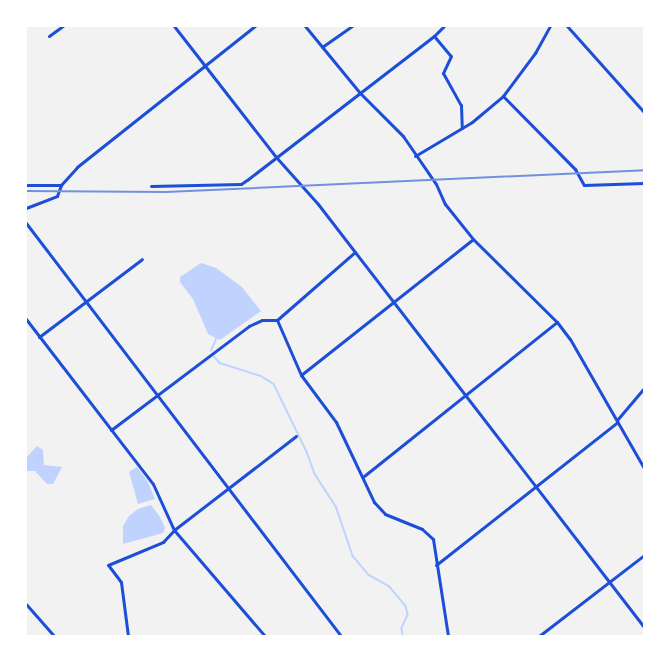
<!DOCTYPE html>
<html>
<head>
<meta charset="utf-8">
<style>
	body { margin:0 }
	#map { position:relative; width:670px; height:662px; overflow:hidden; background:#f2f2f2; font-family:Bitter,serif }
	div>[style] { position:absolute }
	.water>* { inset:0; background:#bfd3fe }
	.stream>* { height:1.5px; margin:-0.75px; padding:0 0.75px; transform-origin:0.75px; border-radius:0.75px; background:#bfd3fe }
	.minor>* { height:3px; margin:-1.5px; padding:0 1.5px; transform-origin:1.5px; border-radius:1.5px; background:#1d4ed8 }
	.rail>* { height:1.5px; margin:-0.75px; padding:0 0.75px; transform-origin:0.75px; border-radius:0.75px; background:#7290e2 }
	span { translate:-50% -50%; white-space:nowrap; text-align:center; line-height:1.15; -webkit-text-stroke:6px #fff; paint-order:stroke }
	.frame { position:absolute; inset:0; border:27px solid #fff; pointer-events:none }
</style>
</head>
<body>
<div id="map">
	<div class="water">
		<i style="clip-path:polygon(201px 263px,216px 268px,242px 287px,261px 311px,220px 340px,208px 334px,193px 299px,180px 282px,180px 277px)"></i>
		<i style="clip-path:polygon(37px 446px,43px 450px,44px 465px,62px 467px,53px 484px,47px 484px,35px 471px,26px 471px,26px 458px)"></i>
		<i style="clip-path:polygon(137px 467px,148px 482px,155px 499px,138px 504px,129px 472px)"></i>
		<i style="clip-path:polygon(151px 505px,160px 517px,165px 528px,163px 533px,123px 544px,123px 526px,129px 516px,138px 509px)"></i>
	</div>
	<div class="stream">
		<i style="left:211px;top:351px;width:13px;rotate:-67deg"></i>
		<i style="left:213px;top:355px;width:11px;rotate:49deg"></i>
		<i style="left:220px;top:363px;width:43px;rotate:17.6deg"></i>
		<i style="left:261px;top:376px;width:15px;rotate:32deg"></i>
		<i style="left:274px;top:384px;width:76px;rotate:64.1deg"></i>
		<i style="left:307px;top:452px;width:23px;rotate:70deg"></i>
		<i style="left:315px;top:474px;width:38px;rotate:57deg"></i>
		<i style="left:336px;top:506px;width:53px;rotate:71.2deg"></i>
		<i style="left:353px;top:556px;width:25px;rotate:50deg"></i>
		<i style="left:369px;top:575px;width:23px;rotate:29deg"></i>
		<i style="left:389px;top:586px;width:26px;rotate:50deg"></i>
		<i style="left:406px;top:606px;width:9px;rotate:77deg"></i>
		<i style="left:408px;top:615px;width:14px;rotate:115deg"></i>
		<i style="left:402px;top:628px;width:8px;rotate:83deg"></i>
	</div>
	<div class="minor">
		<i style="left:174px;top:26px;width:166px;rotate:52.1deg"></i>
		<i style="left:276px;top:157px;width:63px;rotate:48.2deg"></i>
		<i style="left:318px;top:204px;width:534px;rotate:52.38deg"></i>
		<i style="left:305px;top:26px;width:87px;rotate:50.6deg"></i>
		<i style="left:360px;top:93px;width:61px;rotate:45deg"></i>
		<i style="left:403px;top:136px;width:58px;rotate:55.5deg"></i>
		<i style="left:436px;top:184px;width:22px;rotate:66deg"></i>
		<i style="left:445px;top:204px;width:45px;rotate:51.3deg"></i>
		<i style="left:473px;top:239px;width:118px;rotate:44.7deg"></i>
		<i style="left:557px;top:322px;width:21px;rotate:53deg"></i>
		<i style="left:570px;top:339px;width:149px;rotate:60.2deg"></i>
		<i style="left:567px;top:26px;width:115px;rotate:48.2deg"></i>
		<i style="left:49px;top:36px;width:17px;rotate:-36deg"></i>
		<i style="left:434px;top:36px;width:26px;rotate:50deg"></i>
		<i style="left:451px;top:56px;width:19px;rotate:115deg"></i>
		<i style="left:443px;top:73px;width:37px;rotate:61deg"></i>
		<i style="left:461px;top:105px;width:23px;rotate:88deg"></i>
		<i style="left:322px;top:47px;width:37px;rotate:-35deg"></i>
		<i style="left:503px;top:96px;width:103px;rotate:45.4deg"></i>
		<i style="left:575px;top:169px;width:18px;rotate:61deg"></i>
		<i style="left:584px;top:185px;width:60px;rotate:-1.9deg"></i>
		<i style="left:415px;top:156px;width:66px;rotate:-30.8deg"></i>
		<i style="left:472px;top:122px;width:40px;rotate:-40deg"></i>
		<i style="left:503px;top:96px;width:54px;rotate:-53.3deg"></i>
		<i style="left:535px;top:53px;width:31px;rotate:-61deg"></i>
		<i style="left:26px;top:185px;width:35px"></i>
		<i style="left:151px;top:186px;width:90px;rotate:-1.3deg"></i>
		<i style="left:241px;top:184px;width:7px;rotate:-34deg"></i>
		<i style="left:247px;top:180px;width:236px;rotate:-37.6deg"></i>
		<i style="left:434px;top:36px;width:14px;rotate:-45deg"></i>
		<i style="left:26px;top:208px;width:33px;rotate:-21deg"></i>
		<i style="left:57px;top:196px;width:12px;rotate:-70deg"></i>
		<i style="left:61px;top:185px;width:24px;rotate:-48deg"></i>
		<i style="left:77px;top:167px;width:227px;rotate:-38.4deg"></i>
		<i style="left:26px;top:223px;width:519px;rotate:52.67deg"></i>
		<i style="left:26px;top:319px;width:208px;rotate:52.4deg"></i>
		<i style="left:153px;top:484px;width:51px;rotate:65.5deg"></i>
		<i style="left:174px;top:530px;width:140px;rotate:49.4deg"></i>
		<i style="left:277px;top:320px;width:60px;rotate:66.4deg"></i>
		<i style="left:301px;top:375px;width:59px;rotate:53.3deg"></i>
		<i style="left:336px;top:422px;width:89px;rotate:64.6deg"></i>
		<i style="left:374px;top:502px;width:16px;rotate:47deg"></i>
		<i style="left:385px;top:514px;width:40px;rotate:22deg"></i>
		<i style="left:422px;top:529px;width:15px;rotate:42deg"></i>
		<i style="left:433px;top:539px;width:98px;rotate:81.2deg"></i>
		<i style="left:39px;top:337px;width:129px;rotate:-37.1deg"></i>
		<i style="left:301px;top:375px;width:219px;rotate:-38.3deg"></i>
		<i style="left:617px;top:420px;width:42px;rotate:-49.8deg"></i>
		<i style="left:111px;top:430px;width:173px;rotate:-37deg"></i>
		<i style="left:249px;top:326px;width:14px;rotate:-25deg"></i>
		<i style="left:262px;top:320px;width:15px"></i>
		<i style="left:277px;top:320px;width:103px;rotate:-41.1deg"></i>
		<i style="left:364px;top:476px;width:247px;rotate:-38.6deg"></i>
		<i style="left:436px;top:565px;width:231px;rotate:-38.2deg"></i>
		<i style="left:26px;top:604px;width:43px;rotate:48.8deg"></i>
		<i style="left:128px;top:636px;width:54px;rotate:-97.4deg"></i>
		<i style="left:121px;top:582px;width:21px;rotate:-127deg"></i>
		<i style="left:108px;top:565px;width:60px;rotate:-22.7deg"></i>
		<i style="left:163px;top:542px;width:16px;rotate:-47deg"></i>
		<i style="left:174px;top:530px;width:154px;rotate:-37.6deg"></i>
		<i style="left:539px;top:636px;width:133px;rotate:-37.6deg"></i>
	</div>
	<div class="rail">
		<i style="left:26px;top:191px;width:140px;rotate:0.4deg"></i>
		<i style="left:166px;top:192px;width:479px;rotate:-2.6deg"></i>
	</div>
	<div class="frame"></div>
</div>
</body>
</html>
